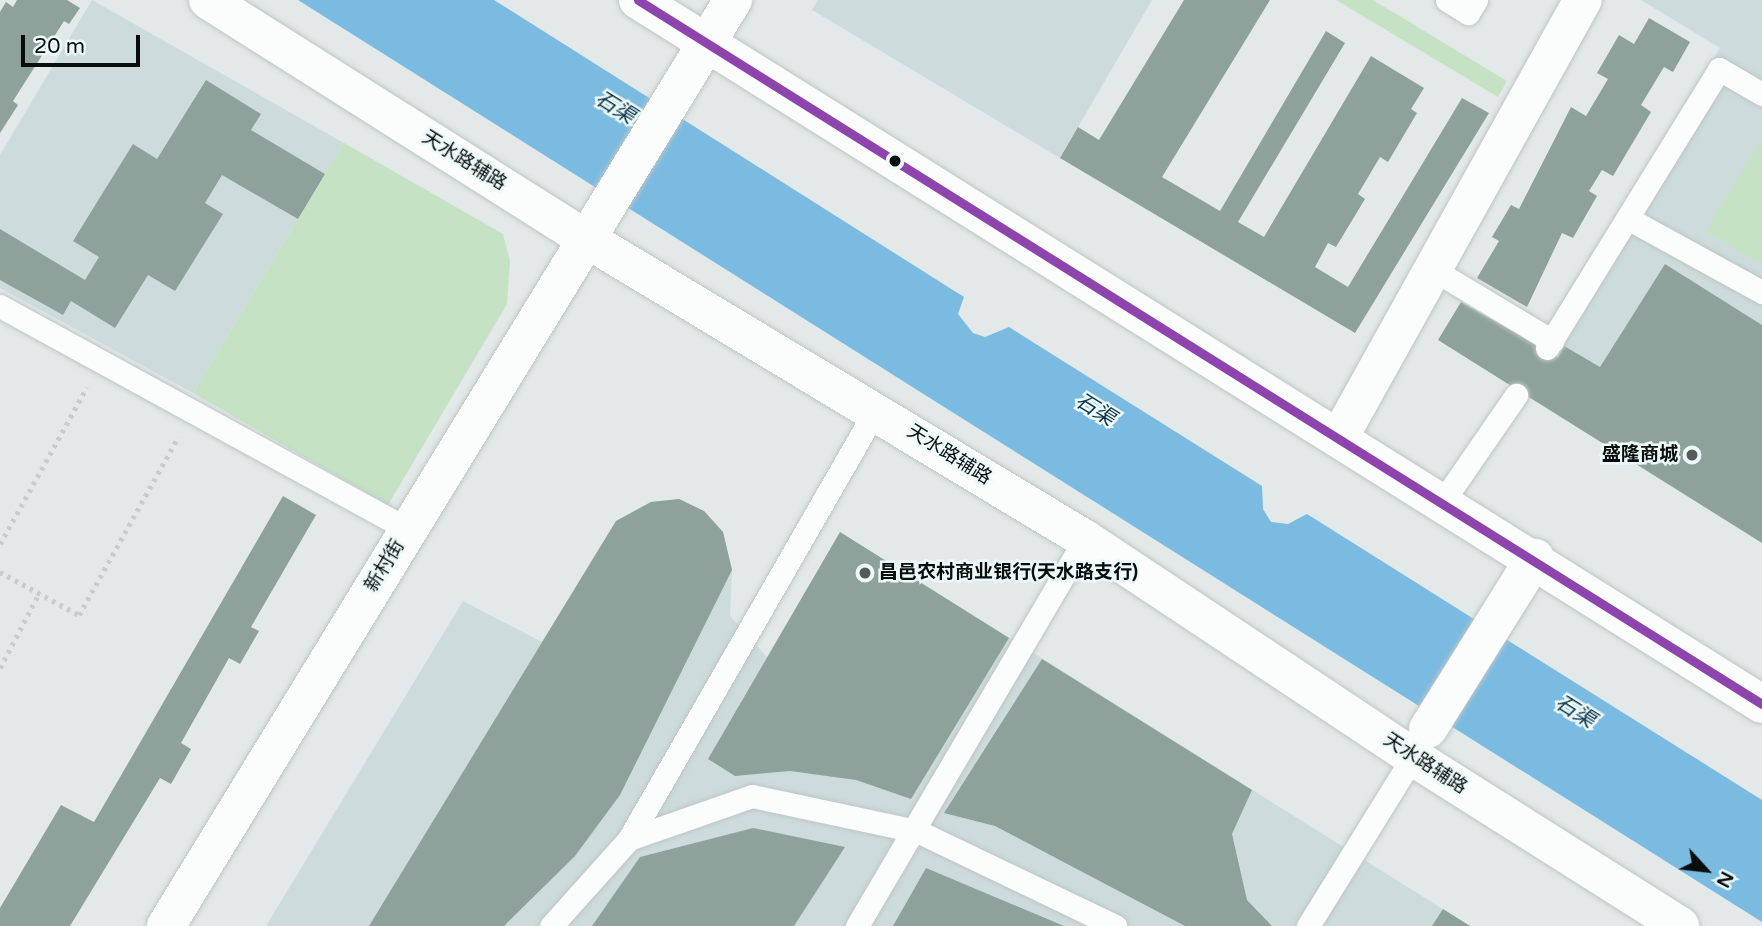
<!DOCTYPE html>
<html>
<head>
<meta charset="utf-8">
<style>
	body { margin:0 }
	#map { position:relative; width:1762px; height:926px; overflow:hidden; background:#e2e9e8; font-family:"Varela Round","Noto Sans SC",sans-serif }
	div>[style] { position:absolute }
	.built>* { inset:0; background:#cddcdb }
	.green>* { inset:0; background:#c5e3c4 }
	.water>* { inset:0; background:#7bbbe2 }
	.building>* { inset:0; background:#8ea29b }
	.path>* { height:4.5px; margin-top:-2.25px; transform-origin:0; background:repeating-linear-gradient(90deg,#cacccc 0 3.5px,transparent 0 8.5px) }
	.roads { filter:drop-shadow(0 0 2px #bfc5c4) drop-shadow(0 0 2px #bfc5c4) }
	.service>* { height:23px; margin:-11.5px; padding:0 11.5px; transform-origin:11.5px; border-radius:11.5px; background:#fbfcfc }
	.minor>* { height:38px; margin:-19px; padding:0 19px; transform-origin:19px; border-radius:19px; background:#fbfcfc }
	.tertiary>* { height:38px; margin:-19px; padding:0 19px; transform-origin:19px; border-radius:19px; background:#fbfcfc }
	.bus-1>* { height:9px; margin:-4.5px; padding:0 4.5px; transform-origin:4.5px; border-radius:4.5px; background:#8e44ad }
	.dots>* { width:19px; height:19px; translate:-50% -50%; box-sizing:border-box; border:4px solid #ecfaf9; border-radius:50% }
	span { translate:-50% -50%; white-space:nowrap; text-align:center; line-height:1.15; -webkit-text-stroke:5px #ecfaf9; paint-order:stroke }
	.street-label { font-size:19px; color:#090e0d }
	.poi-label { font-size:19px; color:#090e0d; font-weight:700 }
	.right { translate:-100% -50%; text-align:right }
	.left { translate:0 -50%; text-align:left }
	.water-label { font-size:21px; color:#0d334a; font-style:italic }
	.north { position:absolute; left:1671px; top:835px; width:70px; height:70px; -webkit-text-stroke:5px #ecfaf9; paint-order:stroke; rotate:117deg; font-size:19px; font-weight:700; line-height:28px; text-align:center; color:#090e0d }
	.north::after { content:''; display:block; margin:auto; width:24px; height:32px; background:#090e0d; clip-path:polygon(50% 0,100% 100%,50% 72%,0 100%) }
	.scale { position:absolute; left:21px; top:35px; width:119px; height:32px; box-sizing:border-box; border:4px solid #090e0d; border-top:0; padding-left:9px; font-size:21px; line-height:24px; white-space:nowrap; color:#090e0d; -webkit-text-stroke:5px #ecfaf9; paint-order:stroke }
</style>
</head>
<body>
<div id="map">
	<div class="built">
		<i style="clip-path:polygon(92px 0,344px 143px,193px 393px,0 288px,0 155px)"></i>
		<i style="clip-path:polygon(818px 0,1152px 0,1060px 158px,812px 10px)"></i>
		<i style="clip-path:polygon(1641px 0,1762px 0,1762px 325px,1665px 265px,1600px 367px,1564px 347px,1558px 357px,1535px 345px,1720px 48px)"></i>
		<i style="clip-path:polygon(679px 499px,704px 511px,723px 532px,732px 570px,730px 616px,767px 657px,840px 532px,1470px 926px,266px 926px,463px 601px,542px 642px,616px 521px,651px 502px)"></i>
	</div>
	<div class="green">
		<i style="clip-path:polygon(1336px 0,1373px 0,1507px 81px,1498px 97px)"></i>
		<i style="clip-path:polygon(1762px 137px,1762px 264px,1706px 232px)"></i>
		<i style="clip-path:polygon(344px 143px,503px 234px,510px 261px,507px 304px,388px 505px,193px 393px)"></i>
	</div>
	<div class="water">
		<i style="clip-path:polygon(298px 0,494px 0,964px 297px,958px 314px,973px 333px,985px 337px,1009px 327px,1262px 486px,1263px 509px,1271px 522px,1288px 524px,1307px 514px,1762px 800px,1762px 922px)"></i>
	</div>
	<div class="building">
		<i style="clip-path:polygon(17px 0,67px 0,80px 8px,69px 24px,64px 21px,13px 101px,18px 105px,0 133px,0 12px,6px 2px,13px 7px)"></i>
		<i style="clip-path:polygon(1184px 0,1270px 0,1162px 177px,1220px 211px,1326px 31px,1345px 43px,1238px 222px,1264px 237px,1371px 56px,1424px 88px,1411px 109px,1417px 113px,1388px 162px,1380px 157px,1358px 194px,1365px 199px,1336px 247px,1328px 243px,1315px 267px,1348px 287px,1462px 98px,1489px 113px,1355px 333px,1060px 158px,1078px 127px,1099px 140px)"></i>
		<i style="clip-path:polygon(1649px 18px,1690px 42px,1673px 72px,1664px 67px,1641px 105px,1651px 112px,1613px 176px,1602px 170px,1589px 191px,1597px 196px,1573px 238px,1562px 233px,1527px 307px,1477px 278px,1499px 241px,1492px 237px,1511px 205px,1519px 209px,1571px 107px,1586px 116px,1608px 79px,1597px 73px,1619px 35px,1634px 44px)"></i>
		<i style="clip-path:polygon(206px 80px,261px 114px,251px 130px,325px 174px,298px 219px,222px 175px,205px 203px,223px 214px,175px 291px,148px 275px,115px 328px,71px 301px,63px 315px,0 280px,0 229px,85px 280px,99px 257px,73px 241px,133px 144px,157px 159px)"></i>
		<i style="clip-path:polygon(1665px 264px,1762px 325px,1762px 543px,1438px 340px,1461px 302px,1558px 357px,1564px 346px,1600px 367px)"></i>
		<i style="clip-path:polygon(283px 496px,316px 515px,251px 627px,259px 631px,240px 664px,229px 658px,181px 743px,191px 749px,171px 784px,160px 778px,70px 926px,0 926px,0 908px,61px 805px,94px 822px)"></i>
		<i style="clip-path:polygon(679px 499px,704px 511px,723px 532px,732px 570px,620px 795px,575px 856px,504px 926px,369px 926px,616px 521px,651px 502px)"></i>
		<i style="clip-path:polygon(840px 532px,1009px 638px,911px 799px,856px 780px,790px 771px,735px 776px,708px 759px)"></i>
		<i style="clip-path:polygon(1042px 659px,1252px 790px,1232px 834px,1247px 900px,1272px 926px,1185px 926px,995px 826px,944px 813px)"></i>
		<i style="clip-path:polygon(753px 828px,845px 847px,794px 926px,592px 926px,640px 857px)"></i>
		<i style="clip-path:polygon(926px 868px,1064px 926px,893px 926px)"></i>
		<i style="clip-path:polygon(1443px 909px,1470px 926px,1432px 926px)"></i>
	</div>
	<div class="path">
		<i style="left:0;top:544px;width:179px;rotate:-61deg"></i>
		<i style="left:0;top:572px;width:90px;rotate:28.6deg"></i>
		<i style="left:79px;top:615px;width:204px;rotate:-60.9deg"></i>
		<i style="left:0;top:668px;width:85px;rotate:-62.5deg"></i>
	</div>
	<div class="roads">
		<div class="service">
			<i style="left:1447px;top:0;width:25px;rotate:32deg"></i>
			<i style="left:1468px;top:13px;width:15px;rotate:-58deg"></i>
			<i style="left:1629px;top:219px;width:152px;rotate:28.8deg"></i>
			<i style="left:1434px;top:270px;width:138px;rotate:31deg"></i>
			<i style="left:0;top:306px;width:465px;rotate:28.7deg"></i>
			<i style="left:1547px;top:348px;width:328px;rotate:-58.3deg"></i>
			<i style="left:1719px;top:69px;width:50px;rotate:30.2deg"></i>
			<i style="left:1443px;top:501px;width:129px;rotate:-55.4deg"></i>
			<i style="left:629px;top:839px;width:495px;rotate:-60.1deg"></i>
			<i style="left:551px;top:926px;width:117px;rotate:-48.1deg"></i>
			<i style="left:629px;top:839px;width:130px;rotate:-19.3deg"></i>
			<i style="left:752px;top:796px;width:169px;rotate:12deg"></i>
			<i style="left:917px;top:831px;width:220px;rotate:25.6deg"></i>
			<i style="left:857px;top:926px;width:449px;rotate:-59.5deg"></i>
			<i style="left:1308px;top:926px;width:211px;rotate:-58.2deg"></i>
		</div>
		<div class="minor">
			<i style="left:1340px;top:436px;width:499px;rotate:-60.9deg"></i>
			<i style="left:1428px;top:729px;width:202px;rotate:-58deg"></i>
		</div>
		<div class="tertiary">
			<i style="left:208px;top:0;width:446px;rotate:32.3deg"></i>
			<i style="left:585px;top:238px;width:584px;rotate:31.05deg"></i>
			<i style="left:1085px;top:539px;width:394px;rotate:33.6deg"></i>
			<i style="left:1413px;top:757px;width:316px;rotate:32.3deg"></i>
			<i style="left:638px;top:0;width:1326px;rotate:32.06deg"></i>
			<i style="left:166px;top:926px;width:1086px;rotate:-58.52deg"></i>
		</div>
	</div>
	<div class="bus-1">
		<i style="left:638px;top:0;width:1326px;rotate:32.06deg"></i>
	</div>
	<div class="dots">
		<i style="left:895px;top:161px;background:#090e0d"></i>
		<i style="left:1692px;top:455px;background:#555b5a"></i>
		<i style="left:865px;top:573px;background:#555b5a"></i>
	</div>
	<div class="street-label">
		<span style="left:464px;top:161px;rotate:32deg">天水路辅路</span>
		<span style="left:949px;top:455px;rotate:32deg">天水路辅路</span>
		<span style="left:385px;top:566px;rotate:-59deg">新村街</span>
		<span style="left:1425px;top:764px;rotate:33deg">天水路辅路</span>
	</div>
	<div class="poi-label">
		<span class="right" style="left:1678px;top:455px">盛隆商城</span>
		<span class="left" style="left:879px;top:573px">昌邑农村商业银行(天水路支行)</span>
	</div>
	<div class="water-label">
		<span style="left:615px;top:108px;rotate:32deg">石渠</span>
		<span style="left:1095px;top:410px;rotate:32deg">石渠</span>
		<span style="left:1575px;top:712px;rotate:32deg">石渠</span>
	</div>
	<div class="north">N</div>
	<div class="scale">20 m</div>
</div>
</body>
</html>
